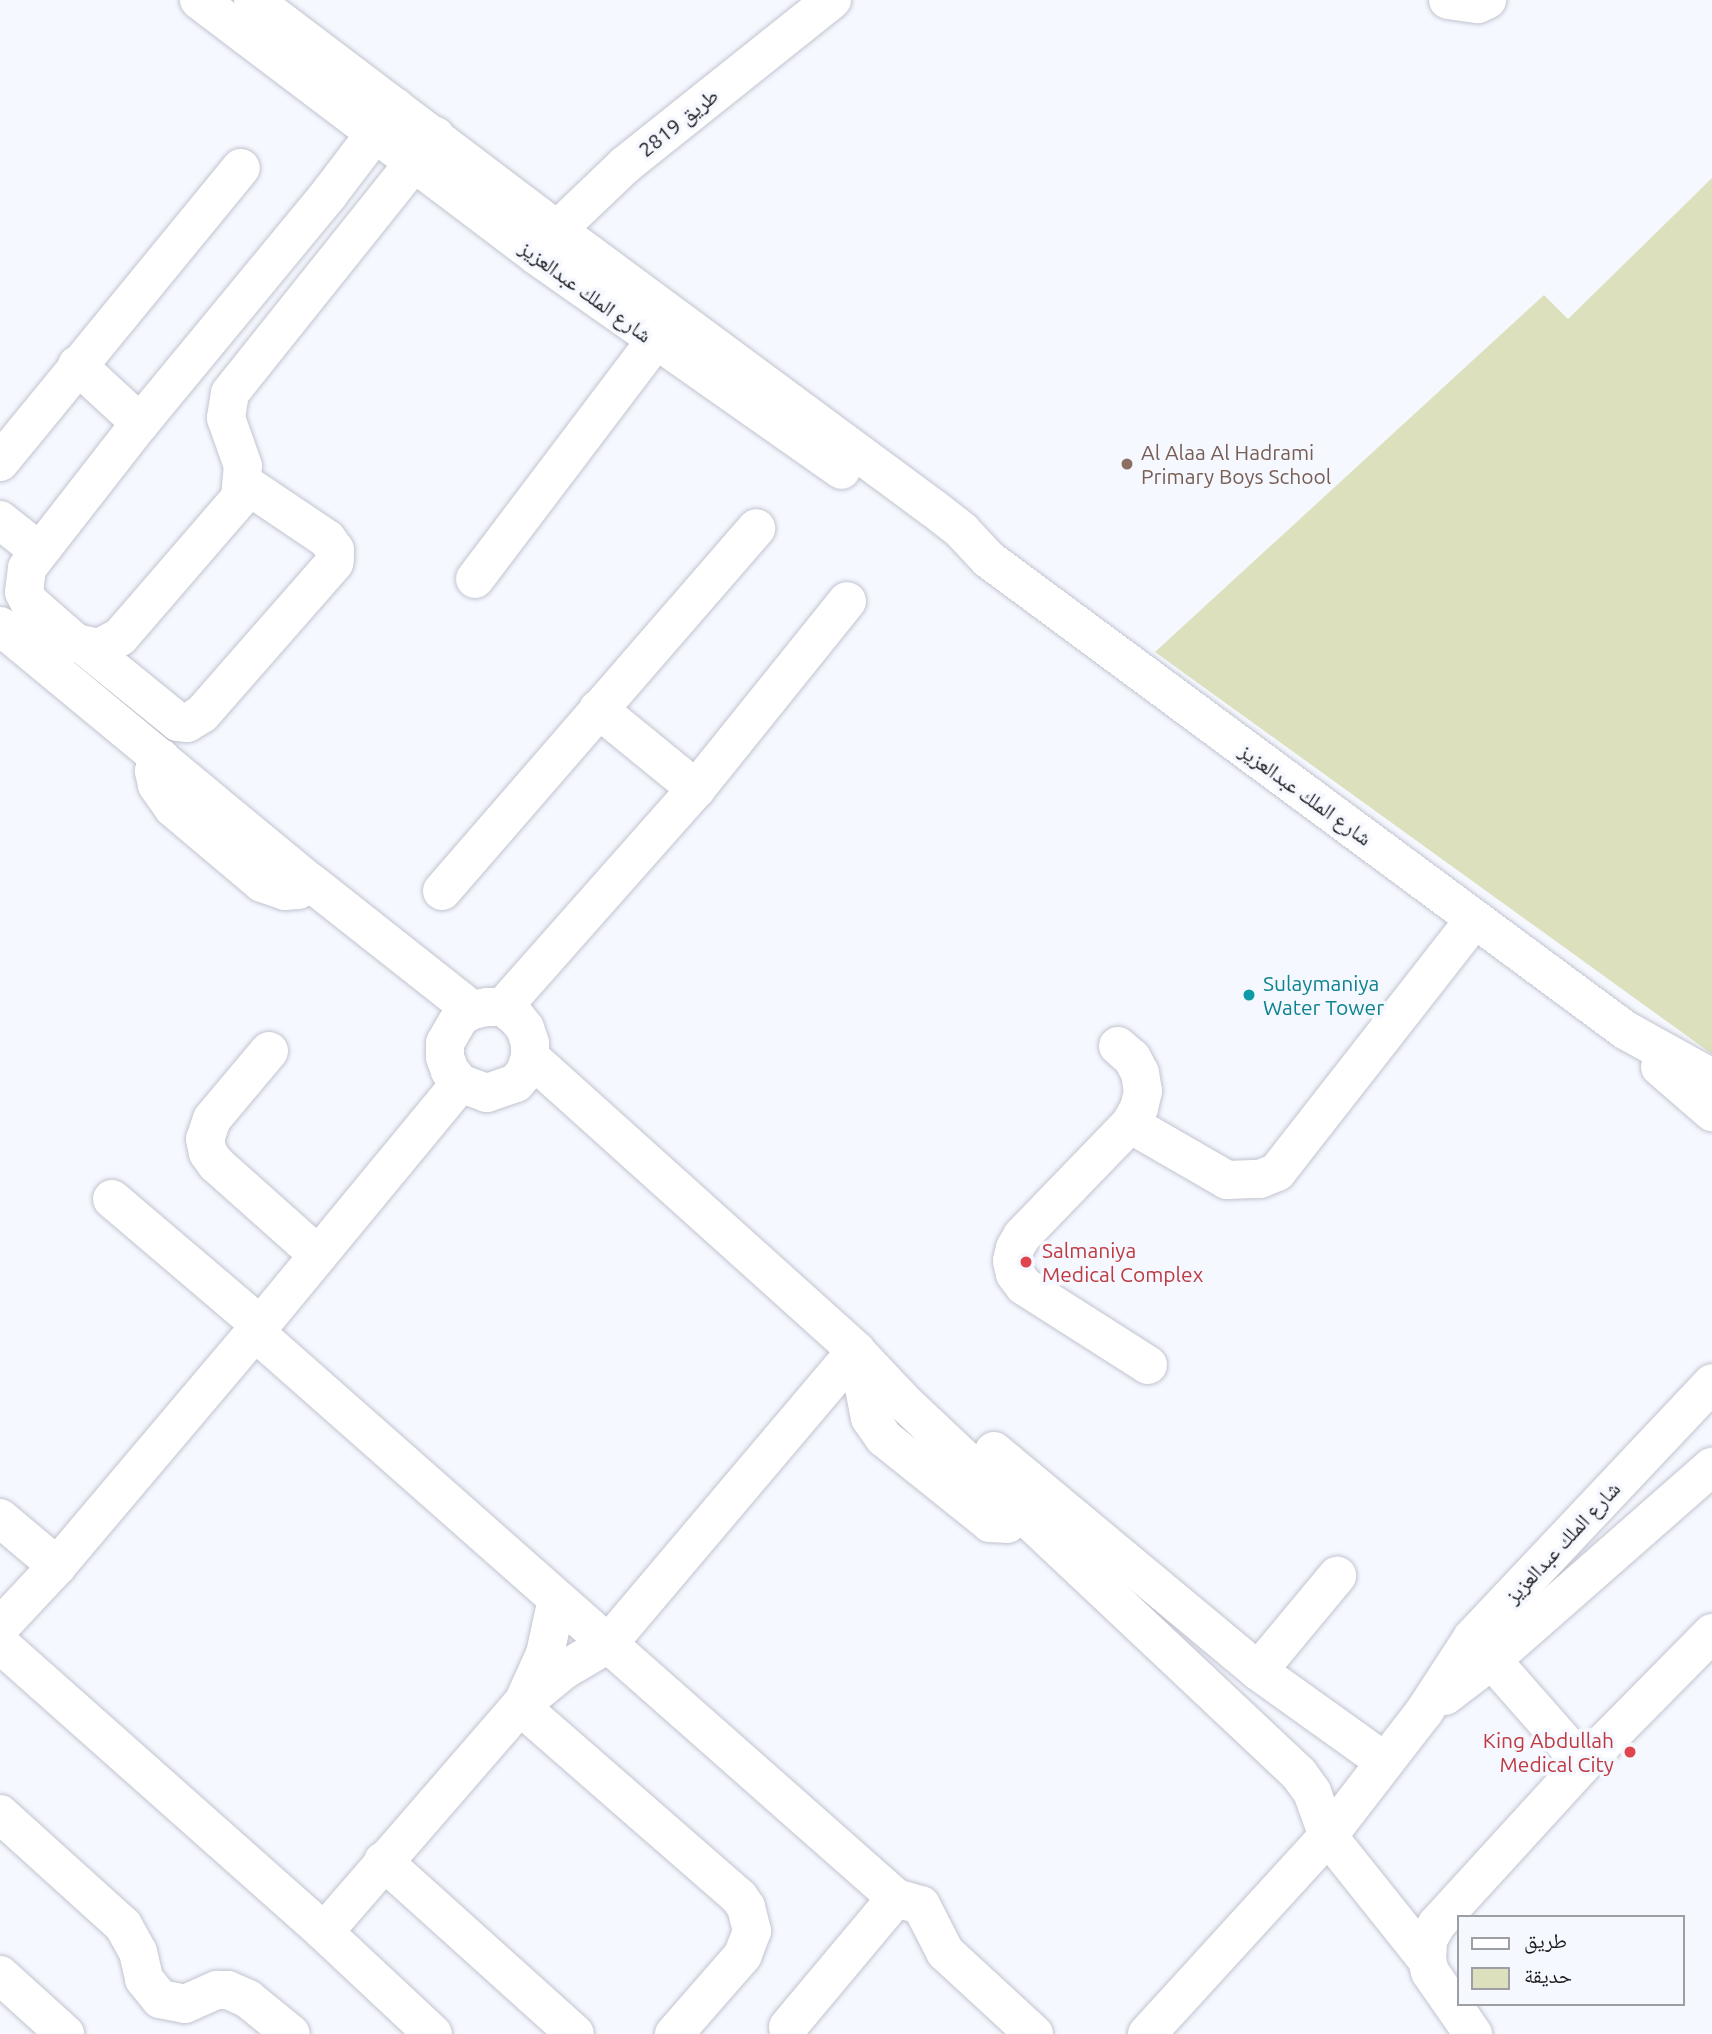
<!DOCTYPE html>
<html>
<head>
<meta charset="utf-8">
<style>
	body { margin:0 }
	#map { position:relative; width:1712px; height:2034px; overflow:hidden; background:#f6f8ff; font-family:Ubuntu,"Noto Naskh Arabic",sans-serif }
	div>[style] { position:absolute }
	.green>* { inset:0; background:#dde0bd }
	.roads { filter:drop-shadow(0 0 2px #c1c4cf) drop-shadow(0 0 2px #c1c4cf) }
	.minor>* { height:38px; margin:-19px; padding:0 19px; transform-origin:19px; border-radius:19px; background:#fff }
	.dots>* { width:19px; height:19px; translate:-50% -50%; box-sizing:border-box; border:4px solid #f6f8ff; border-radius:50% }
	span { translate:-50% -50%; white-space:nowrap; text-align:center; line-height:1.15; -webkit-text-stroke:7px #f6f8ff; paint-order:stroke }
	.street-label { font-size:21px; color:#191a1e }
	.education-label { font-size:21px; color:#785e54 }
	.left { translate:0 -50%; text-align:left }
	.culture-label { font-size:21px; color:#0d838f }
	.health-label { font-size:21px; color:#be3a42 }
	.right { translate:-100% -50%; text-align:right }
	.legend { position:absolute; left:1457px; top:1915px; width:228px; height:91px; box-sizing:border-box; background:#f6f8ff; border:2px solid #9e9fa5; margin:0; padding:9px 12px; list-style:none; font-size:21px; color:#191a1e }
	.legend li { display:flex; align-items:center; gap:14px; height:35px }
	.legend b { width:35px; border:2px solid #9e9fa5 }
</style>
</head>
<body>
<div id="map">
	<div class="green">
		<i style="clip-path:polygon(1712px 178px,1712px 1054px,1155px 652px,1544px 295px,1568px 319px)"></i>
	</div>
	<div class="roads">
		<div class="minor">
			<i style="left:199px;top:0;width:424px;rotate:37.1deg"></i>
			<i style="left:537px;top:256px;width:372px;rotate:35.1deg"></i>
			<i style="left:253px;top:0;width:381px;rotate:37.1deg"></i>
			<i style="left:557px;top:230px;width:468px;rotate:36.5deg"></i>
			<i style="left:933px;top:508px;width:37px;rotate:38deg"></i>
			<i style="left:962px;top:531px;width:38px;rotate:47deg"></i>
			<i style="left:988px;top:559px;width:792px;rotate:36.48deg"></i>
			<i style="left:1625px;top:1030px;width:99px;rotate:28.9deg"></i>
			<i style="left:1448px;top:0;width:30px;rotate:8deg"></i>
			<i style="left:1478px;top:4px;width:10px;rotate:-24deg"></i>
			<i style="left:395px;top:107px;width:109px;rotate:127.2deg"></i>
			<i style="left:329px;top:194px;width:297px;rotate:129.5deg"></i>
			<i style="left:140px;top:423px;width:184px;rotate:127.9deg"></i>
			<i style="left:27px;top:568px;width:24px;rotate:97deg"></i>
			<i style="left:24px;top:592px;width:11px;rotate:63deg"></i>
			<i style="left:29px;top:602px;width:62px;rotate:41.1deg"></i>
			<i style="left:76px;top:643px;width:24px;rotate:12deg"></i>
			<i style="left:99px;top:648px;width:24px;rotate:-28deg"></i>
			<i style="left:120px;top:637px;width:184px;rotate:-49.2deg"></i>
			<i style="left:240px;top:498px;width:32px;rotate:-85deg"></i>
			<i style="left:243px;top:466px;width:51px;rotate:-109.5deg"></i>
			<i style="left:226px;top:418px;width:25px;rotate:-81deg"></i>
			<i style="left:230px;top:393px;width:329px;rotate:-51.4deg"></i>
			<i style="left:542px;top:249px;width:24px;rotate:-52deg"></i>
			<i style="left:557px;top:230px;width:94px;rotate:-43.7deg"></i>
			<i style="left:625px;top:165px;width:265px;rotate:-38.6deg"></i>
			<i style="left:77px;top:365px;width:86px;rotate:42.6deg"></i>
			<i style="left:0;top:462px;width:380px;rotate:-50.7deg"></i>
			<i style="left:0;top:520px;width:50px;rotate:38.5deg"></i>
			<i style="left:475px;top:579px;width:298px;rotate:-52.9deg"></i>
			<i style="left:0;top:626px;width:402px;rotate:39.6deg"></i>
			<i style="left:310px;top:882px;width:206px;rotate:38.3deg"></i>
			<i style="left:87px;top:648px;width:117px;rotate:39.1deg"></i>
			<i style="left:178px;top:722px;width:9px;rotate:6deg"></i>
			<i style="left:187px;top:723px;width:17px;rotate:-31deg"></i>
			<i style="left:202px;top:714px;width:201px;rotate:-48.8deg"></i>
			<i style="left:334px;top:563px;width:6px;rotate:-81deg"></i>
			<i style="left:335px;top:557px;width:7px;rotate:-90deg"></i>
			<i style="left:335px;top:550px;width:14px;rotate:-126deg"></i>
			<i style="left:327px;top:539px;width:100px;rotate:-146deg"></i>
			<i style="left:598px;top:709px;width:127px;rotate:39.2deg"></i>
			<i style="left:161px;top:758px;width:15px;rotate:118deg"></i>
			<i style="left:154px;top:771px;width:14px;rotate:78deg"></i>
			<i style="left:157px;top:785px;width:28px;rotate:55deg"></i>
			<i style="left:173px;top:808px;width:116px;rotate:40.1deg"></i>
			<i style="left:262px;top:883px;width:24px;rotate:19deg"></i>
			<i style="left:285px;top:891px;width:13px;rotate:-4deg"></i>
			<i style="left:298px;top:890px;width:14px;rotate:-34deg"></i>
			<i style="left:442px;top:891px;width:480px;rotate:-49.1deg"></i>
			<i style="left:488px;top:1007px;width:15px"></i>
			<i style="left:503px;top:1007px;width:16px;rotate:38deg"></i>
			<i style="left:516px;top:1017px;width:14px;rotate:51deg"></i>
			<i style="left:525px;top:1028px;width:16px;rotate:72deg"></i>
			<i style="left:530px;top:1043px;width:14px;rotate:90deg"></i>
			<i style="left:530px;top:1057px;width:16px;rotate:108deg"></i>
			<i style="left:525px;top:1072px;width:14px;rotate:129deg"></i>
			<i style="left:516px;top:1083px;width:31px;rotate:161deg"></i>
			<i style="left:487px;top:1093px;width:29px;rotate:-160deg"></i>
			<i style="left:460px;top:1083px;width:16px;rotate:-130deg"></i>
			<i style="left:450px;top:1071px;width:15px;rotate:-110deg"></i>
			<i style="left:445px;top:1057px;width:14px;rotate:-90deg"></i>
			<i style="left:445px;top:1043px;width:30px;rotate:-60deg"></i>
			<i style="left:460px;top:1017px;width:14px;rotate:-30deg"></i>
			<i style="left:472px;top:1010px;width:16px;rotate:-11deg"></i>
			<i style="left:503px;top:1007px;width:291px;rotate:-48.5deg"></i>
			<i style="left:696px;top:789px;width:241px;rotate:-51.2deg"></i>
			<i style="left:1118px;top:1046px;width:18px;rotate:41deg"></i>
			<i style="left:1132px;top:1058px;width:17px;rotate:62deg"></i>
			<i style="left:1140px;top:1073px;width:18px;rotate:81deg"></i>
			<i style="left:1143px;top:1091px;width:17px;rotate:103deg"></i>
			<i style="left:1139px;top:1108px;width:18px;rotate:119deg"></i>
			<i style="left:1130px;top:1124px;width:156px;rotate:134deg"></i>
			<i style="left:1022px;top:1236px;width:14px;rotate:120deg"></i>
			<i style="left:1015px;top:1248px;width:13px;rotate:103deg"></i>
			<i style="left:1012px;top:1261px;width:13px;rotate:77deg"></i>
			<i style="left:1015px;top:1274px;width:15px;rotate:53deg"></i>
			<i style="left:1024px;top:1286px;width:147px;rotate:32.5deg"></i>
			<i style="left:269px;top:1051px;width:89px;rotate:130deg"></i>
			<i style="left:212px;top:1119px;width:21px;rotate:109deg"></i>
			<i style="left:205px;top:1139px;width:14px;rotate:78deg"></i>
			<i style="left:208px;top:1153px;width:14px;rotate:54deg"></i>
			<i style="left:216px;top:1164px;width:137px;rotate:41.7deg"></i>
			<i style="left:530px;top:1057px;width:439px;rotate:42deg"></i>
			<i style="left:856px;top:1351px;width:73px;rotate:46.7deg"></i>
			<i style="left:906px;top:1404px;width:540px;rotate:43.27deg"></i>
			<i style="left:1299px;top:1774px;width:22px;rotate:54deg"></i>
			<i style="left:1312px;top:1792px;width:47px;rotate:70deg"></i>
			<i style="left:1328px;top:1836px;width:159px;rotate:51.4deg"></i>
			<i style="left:1660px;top:1067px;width:69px;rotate:40.9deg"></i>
			<i style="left:1130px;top:1124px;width:112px;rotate:30deg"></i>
			<i style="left:1227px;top:1180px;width:33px;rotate:-2deg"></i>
			<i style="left:1260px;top:1179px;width:18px;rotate:-22deg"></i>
			<i style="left:1277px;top:1172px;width:321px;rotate:-52deg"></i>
			<i style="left:112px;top:1199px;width:194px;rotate:40.4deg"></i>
			<i style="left:255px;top:1332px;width:855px;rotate:41.44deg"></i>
			<i style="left:896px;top:1898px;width:26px;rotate:16deg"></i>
			<i style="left:921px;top:1905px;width:53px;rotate:62.9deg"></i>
			<i style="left:945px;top:1952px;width:121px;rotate:42.7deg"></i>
			<i style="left:857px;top:1353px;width:66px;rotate:78.7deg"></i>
			<i style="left:870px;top:1418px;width:24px;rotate:55deg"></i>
			<i style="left:884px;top:1438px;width:136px;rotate:38.7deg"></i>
			<i style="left:990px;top:1523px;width:17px;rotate:3deg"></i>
			<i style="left:1007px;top:1524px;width:20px;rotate:-45deg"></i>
			<i style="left:994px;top:1451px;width:344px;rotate:39.8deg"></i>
			<i style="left:1258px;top:1671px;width:156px;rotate:35.6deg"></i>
			<i style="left:0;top:1518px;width:75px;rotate:40.1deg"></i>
			<i style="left:0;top:1627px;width:83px;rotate:-46.9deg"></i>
			<i style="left:57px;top:1566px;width:307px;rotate:-49.8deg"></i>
			<i style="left:255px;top:1332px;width:323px;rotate:-50.5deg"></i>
			<i style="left:1476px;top:1642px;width:162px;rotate:48.7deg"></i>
			<i style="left:0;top:1644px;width:433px;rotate:41.6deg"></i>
			<i style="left:324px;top:1932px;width:149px;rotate:43.1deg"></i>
			<i style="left:1258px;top:1671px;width:124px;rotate:-50.3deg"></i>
			<i style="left:1445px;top:1696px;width:59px;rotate:-37.5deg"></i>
			<i style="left:1492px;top:1660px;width:293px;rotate:-41.3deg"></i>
			<i style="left:525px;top:1698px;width:48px;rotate:-65.6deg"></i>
			<i style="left:545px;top:1654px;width:56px;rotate:-77.7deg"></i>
			<i style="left:520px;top:1706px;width:291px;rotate:41.1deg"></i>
			<i style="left:739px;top:1897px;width:12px;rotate:55deg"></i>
			<i style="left:746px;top:1907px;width:25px;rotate:76deg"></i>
			<i style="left:752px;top:1931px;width:26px;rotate:111deg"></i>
			<i style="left:743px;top:1955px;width:105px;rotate:131.1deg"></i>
			<i style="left:0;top:1814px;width:166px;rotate:42.1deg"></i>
			<i style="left:123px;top:1925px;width:31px;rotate:61deg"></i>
			<i style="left:138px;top:1952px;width:28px;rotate:77deg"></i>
			<i style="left:144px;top:1979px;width:26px;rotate:51deg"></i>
			<i style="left:160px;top:1999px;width:25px;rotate:11deg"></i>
			<i style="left:185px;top:2004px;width:35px;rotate:-24deg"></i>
			<i style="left:217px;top:1990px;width:11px"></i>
			<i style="left:228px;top:1990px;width:22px;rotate:24deg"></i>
			<i style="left:248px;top:1999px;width:55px;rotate:39.1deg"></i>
			<i style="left:383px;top:1861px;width:258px;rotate:42deg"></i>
			<i style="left:324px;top:1932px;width:299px;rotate:-49.1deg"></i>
			<i style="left:520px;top:1706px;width:57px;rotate:-39.3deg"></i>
			<i style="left:564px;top:1670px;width:51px;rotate:-30.6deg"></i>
			<i style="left:608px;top:1644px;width:384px;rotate:-49.8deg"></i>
			<i style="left:0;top:1975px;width:88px;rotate:42.2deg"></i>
			<i style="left:788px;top:2027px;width:168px;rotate:-50.1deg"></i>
			<i style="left:1147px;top:2034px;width:268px;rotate:-47.6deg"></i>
			<i style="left:1328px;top:1836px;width:157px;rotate:-52.3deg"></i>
			<i style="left:1424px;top:1712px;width:88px;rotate:-57deg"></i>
			<i style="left:1472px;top:1638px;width:350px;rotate:-46.7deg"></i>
			<i style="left:1473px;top:2034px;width:75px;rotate:-124.7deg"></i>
			<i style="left:1430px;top:1972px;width:12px;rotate:-104deg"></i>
			<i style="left:1427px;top:1960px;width:20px;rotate:-87deg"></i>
			<i style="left:1428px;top:1940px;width:18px;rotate:-61deg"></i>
			<i style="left:1437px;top:1924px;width:217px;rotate:-47.6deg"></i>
			<i style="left:1583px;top:1764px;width:184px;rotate:-45.4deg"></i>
		</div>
	</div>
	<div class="dots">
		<i style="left:1127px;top:464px;background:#8d6e63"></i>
		<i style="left:1249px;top:995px;background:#0f9aa8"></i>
		<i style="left:1026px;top:1262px;background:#e0444e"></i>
		<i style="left:1630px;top:1752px;background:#e0444e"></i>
	</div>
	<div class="street-label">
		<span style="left:678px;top:122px;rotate:-39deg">طريق 2819</span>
		<span style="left:586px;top:291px;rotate:36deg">شارع الملك عبدالعزيز</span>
		<span style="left:1306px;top:794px;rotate:36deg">شارع الملك عبدالعزيز</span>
		<span style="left:1562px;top:1542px;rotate:-47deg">شارع الملك عبدالعزيز</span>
	</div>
	<div class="education-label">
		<span class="left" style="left:1141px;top:464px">Al Alaa Al Hadrami<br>Primary Boys School</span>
	</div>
	<div class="culture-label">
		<span class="left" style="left:1263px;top:995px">Sulaymaniya<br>Water Tower</span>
	</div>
	<div class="health-label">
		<span class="left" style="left:1042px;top:1262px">Salmaniya<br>Medical Complex</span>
		<span class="right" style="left:1614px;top:1752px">King Abdullah<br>Medical City</span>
	</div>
	<ul class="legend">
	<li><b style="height:9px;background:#fff"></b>طريق</li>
	<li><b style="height:19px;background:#dde0bd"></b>حديقة</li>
	</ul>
</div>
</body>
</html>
